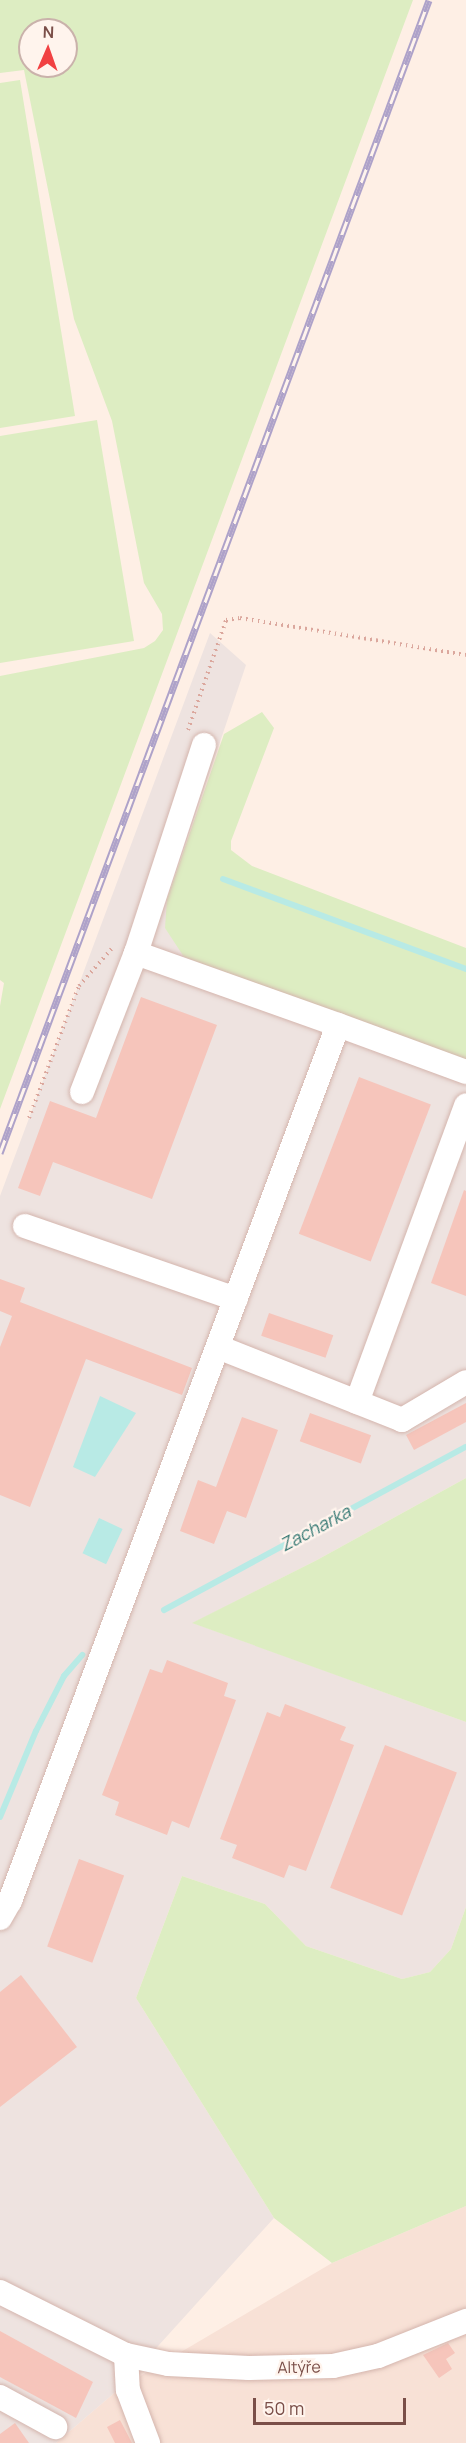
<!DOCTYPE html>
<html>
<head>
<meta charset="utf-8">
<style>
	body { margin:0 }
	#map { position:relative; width:466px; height:2443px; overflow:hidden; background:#feefe5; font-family:Manrope,sans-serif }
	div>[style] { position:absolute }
	.residential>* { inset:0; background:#f8e1d6 }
	.industrial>* { inset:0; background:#eee3e0 }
	.green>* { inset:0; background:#ddedc2 }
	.water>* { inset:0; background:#b8eae5; transform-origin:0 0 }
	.stream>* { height:6px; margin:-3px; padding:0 3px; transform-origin:3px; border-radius:3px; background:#b8eae5 }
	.building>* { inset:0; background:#f6c5bb; transform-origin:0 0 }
	.path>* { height:4px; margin-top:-2px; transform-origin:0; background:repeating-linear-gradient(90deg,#dba79d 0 1.5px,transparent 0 6px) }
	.roads { filter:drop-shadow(0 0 2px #d4b5ad) drop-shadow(0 0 2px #d4b5ad) }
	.minor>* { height:24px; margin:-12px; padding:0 12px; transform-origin:12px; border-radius:12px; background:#fff }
	.rail>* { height:7px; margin-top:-3.5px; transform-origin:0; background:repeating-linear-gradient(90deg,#fff4ed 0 14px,#aea2c9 0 28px); box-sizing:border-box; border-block:2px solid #aea2c9 }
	span { translate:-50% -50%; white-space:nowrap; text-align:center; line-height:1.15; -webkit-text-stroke:4.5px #fff4ed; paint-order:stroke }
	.street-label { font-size:16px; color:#7a4e48 }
	.water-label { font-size:18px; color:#377974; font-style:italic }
	.north { position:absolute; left:18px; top:18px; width:60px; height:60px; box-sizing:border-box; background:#fff4ed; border:2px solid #cab2ab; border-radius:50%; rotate:2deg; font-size:16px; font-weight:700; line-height:24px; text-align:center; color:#7a4e48 }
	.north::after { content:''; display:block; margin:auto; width:21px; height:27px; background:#f14142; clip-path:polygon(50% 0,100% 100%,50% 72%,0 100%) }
	.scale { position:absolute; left:253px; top:2398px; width:153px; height:27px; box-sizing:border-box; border:3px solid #7a4e48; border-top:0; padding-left:8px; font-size:18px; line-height:21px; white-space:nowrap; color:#7a4e48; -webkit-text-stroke:4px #fff4ed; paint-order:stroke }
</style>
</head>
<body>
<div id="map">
	<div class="residential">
		<i style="clip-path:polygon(466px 2206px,466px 2443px,56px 2443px,120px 2388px,332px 2263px)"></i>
	</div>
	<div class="industrial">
		<i style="clip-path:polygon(210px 633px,246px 665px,167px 899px,466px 1061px,466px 1478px,317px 1560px,193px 1623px,466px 1722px,466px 1907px,451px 1949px,430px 1972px,402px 1979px,306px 1946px,265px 1904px,182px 1876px,136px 1998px,274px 2218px,120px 2388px,56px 2443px,0 2443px,0 1196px)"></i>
	</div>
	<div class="green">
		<i style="clip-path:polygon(evenodd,0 0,413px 0,0 1109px,0 1006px,4px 983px,0 980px,0 676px,144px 648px,155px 641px,163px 630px,162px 614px,144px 583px,112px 421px,74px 319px,24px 70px,0 73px,0 0,30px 30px,66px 30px,66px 66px,30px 66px,30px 30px)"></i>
		<i style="clip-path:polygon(20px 80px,75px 416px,0 428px,0 83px)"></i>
		<i style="clip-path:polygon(97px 420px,134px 641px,0 663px,0 436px)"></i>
		<i style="clip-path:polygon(262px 712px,274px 728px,231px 841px,231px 850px,252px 866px,466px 948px,466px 1061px,184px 957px,165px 928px,167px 899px,224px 734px)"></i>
		<i style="clip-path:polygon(466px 1478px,466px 1722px,192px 1623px,317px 1560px)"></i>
		<i style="clip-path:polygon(182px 1876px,265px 1904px,306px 1946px,402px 1979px,430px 1972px,451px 1949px,466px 1907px,466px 2206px,332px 2263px,274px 2218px,136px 1998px)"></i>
	</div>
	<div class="water">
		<i style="clip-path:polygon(100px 1396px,136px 1413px,95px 1477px,73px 1467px)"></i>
		<i style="left:99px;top:1518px;width:26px;height:39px;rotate:25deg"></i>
	</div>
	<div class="stream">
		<i style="left:223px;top:879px;width:259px;rotate:20.3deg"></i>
		<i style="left:164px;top:1610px;width:343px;rotate:-28.4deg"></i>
		<i style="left:0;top:1817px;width:93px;rotate:-67.3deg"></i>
		<i style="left:36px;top:1731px;width:62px;rotate:-63deg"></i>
		<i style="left:64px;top:1676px;width:28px;rotate:-49deg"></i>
	</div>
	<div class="building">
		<i style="clip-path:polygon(141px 997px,217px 1025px,152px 1199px,53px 1162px,40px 1196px,18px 1188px,50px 1101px,96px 1118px)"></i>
		<i style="left:359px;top:1077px;width:77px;height:168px;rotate:21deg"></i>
		<i style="clip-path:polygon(464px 1190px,466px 1191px,466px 1296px,431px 1283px)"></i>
		<i style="clip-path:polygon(0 1279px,25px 1288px,20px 1302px,192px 1368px,182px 1395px,86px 1359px,30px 1507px,0 1495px,0 1347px,12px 1316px,0 1311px)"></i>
		<i style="left:269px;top:1313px;width:68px;height:24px;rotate:19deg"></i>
		<i style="clip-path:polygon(466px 1403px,466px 1422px,414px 1450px,406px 1435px)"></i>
		<i style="left:310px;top:1413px;width:65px;height:30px;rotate:20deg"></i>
		<i style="clip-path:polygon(242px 1417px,278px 1430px,246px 1518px,227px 1511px,214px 1544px,180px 1531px,198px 1480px,216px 1487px)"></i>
		<i style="clip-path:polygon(167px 1660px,228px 1683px,224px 1696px,236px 1700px,189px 1828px,172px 1821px,167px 1835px,115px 1815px,119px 1802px,102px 1795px,150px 1669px,162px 1673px)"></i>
		<i style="clip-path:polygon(285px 1704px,346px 1727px,340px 1740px,354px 1745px,306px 1871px,289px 1865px,284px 1878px,232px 1858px,237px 1845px,220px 1839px,267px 1712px,280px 1717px)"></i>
		<i style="left:385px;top:1745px;width:77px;height:153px;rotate:21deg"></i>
		<i style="left:79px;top:1859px;width:48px;height:93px;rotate:20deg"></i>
		<i style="clip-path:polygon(21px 1975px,77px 2047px,0 2107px,0 1992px)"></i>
		<i style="clip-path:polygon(0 2331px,93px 2382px,76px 2418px,0 2377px)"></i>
		<i style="clip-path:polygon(448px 2343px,455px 2353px,446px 2359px,452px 2369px,439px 2378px,423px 2355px)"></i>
		<i style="clip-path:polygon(120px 2420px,132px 2443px,115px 2443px,107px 2427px)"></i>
		<i style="clip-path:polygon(15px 2423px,29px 2443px,0 2443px,0 2434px)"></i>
	</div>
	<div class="path">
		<i style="left:188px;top:730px;width:116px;rotate:-70.9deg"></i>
		<i style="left:226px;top:620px;width:14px;rotate:-8deg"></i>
		<i style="left:240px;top:618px;width:229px;rotate:9.3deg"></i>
		<i style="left:29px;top:1118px;width:141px;rotate:-69.3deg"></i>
		<i style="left:79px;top:986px;width:53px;rotate:-48.8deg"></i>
	</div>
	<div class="roads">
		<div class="minor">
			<i style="left:204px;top:745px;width:219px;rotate:108.1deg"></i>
			<i style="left:136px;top:953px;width:214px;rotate:19.6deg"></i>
			<i style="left:82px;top:1092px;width:149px;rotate:-68.8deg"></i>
			<i style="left:25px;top:1226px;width:223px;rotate:19.1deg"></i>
			<i style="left:218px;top:1347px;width:198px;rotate:21.6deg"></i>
			<i style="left:402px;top:1420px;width:74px;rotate:-30.7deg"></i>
			<i style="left:357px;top:1402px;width:316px;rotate:-69.8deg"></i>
			<i style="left:0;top:1918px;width:20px;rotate:-60deg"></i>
			<i style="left:10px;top:1901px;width:935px;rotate:-69.47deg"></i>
			<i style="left:338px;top:1025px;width:136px;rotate:20.2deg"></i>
			<i style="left:0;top:2292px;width:141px;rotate:26.6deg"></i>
			<i style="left:126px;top:2355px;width:43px;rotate:12.1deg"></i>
			<i style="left:168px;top:2364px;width:81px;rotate:2.8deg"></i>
			<i style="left:249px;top:2368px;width:84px;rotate:-1.4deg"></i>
			<i style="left:333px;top:2366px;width:46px;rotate:-12.5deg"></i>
			<i style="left:378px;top:2356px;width:95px;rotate:-21.7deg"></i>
			<i style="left:126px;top:2355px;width:35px;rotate:87deg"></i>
			<i style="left:128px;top:2390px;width:57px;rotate:69.3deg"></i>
			<i style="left:0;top:2397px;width:63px;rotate:28.6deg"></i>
		</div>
	</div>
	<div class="rail">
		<i style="left:0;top:1153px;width:1230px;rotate:-69.59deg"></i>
	</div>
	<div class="street-label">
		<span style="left:299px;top:2367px;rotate:-1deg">Altýře</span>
	</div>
	<div class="water-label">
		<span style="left:315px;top:1528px;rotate:-28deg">Zacharka</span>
	</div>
	<div class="north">N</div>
	<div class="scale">50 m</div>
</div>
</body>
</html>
